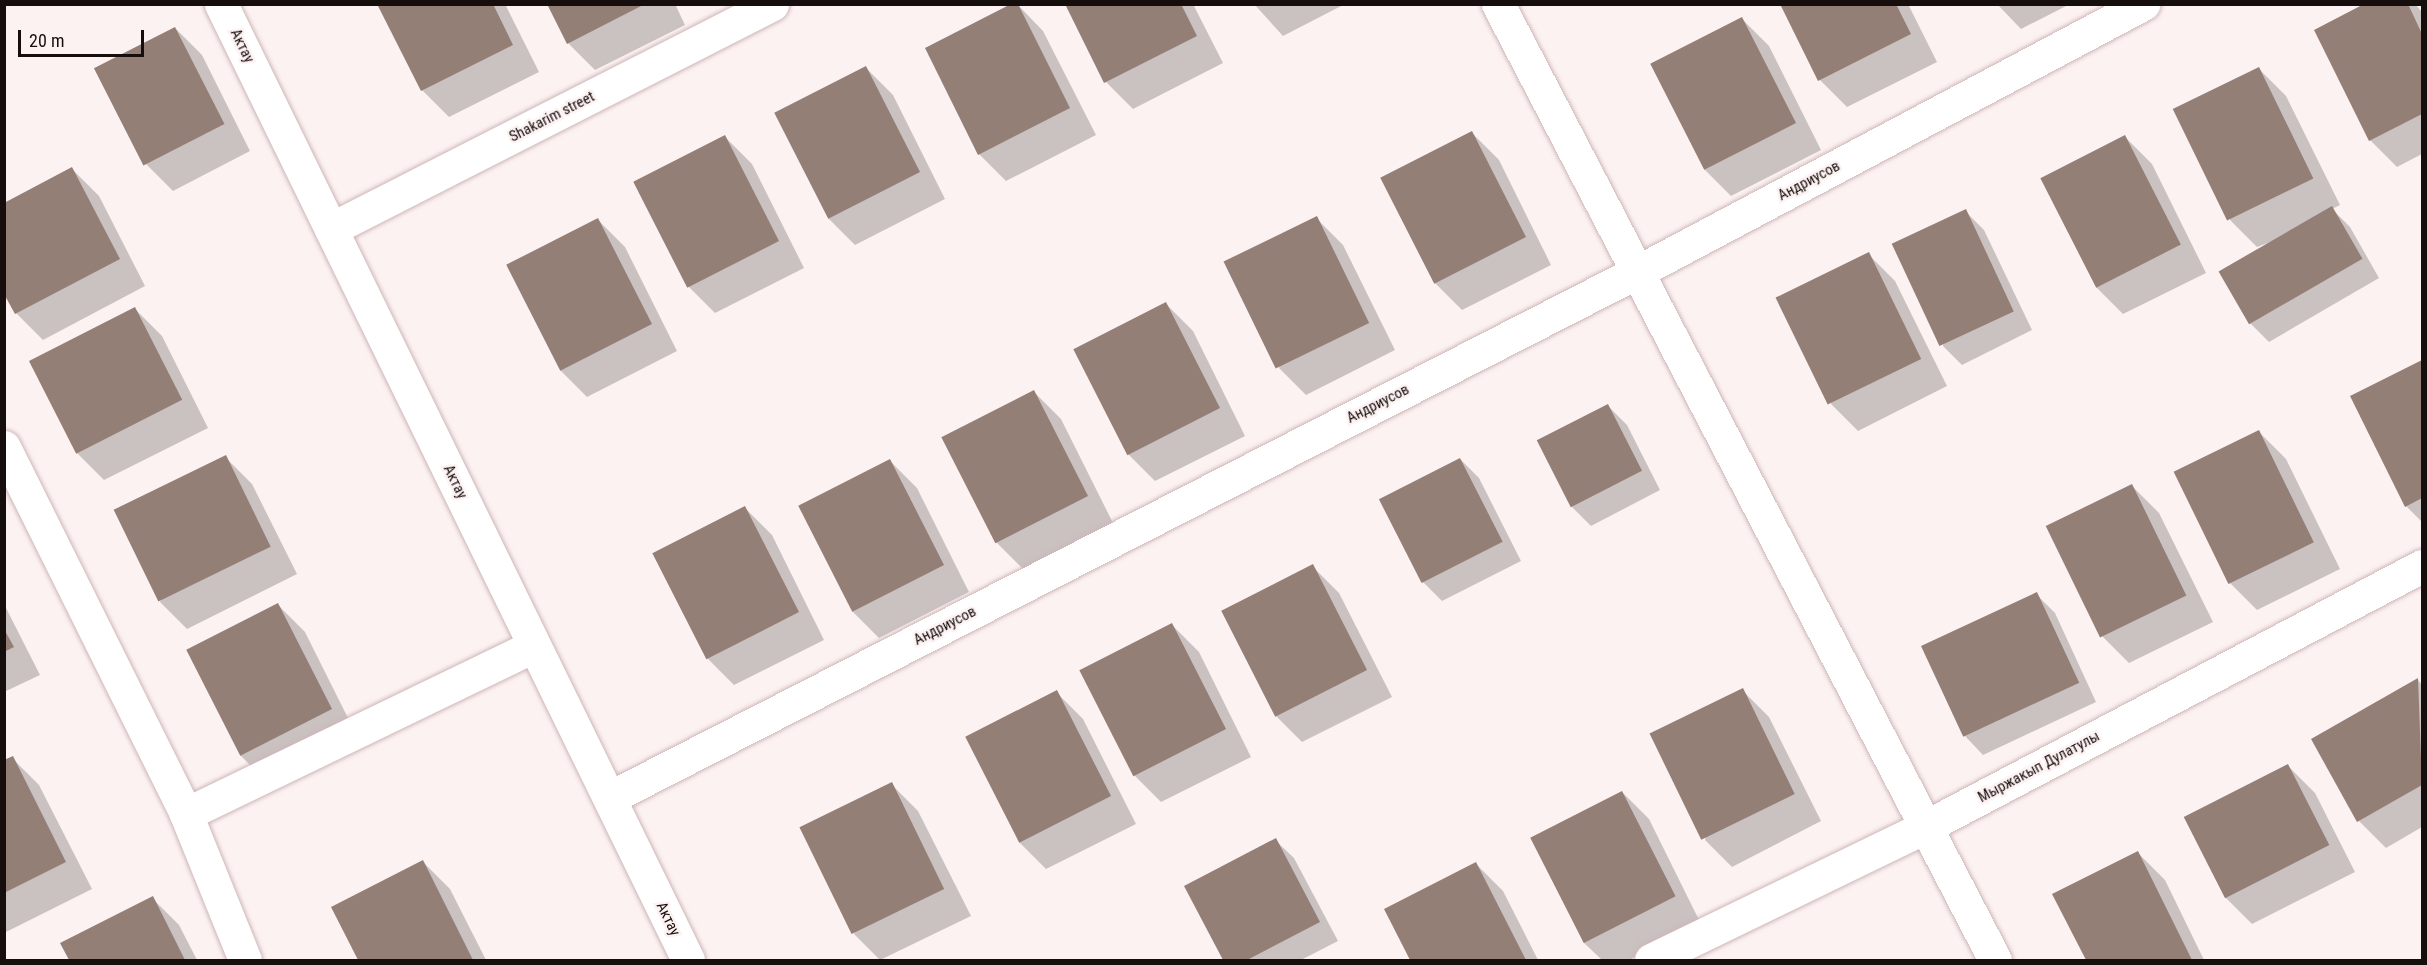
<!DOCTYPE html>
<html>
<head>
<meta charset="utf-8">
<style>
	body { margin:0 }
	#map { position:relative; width:2427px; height:965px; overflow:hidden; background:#fdf2f2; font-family:"Roboto Condensed",sans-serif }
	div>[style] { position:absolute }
	.shadow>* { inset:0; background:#0003 }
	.building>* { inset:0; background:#947f77; transform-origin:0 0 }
	.roads { filter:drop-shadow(0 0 2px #ceb6b6) drop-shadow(0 0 2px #ceb6b6) }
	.minor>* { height:33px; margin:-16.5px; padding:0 16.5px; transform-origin:16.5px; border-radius:16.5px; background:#fff }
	span { translate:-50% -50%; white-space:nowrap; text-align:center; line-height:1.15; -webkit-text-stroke:5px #fdf2f2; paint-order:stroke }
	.street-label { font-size:15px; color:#160e0d }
	.frame { position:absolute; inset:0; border:6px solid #160e0d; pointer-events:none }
	.scale { position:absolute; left:18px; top:30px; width:126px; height:27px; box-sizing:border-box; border:3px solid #160e0d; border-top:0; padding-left:8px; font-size:18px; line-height:21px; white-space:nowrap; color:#160e0d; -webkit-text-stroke:4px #fdf2f2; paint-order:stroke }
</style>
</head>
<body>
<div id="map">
	<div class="shadow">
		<i style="clip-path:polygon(379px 4px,505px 4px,539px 72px,449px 117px,422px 90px)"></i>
		<i style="clip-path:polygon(549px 4px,675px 4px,685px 25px,595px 70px,568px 43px)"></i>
		<i style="clip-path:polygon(1017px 4px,1043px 31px,1096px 135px,1006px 181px,979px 154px)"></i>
		<i style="clip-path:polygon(1067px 4px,1193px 4px,1223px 63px,1133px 109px,1106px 82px)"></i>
		<i style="clip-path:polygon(1254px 4px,1345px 4px,1283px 36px)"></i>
		<i style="clip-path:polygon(1782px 4px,1908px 4px,1937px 62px,1847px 107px,1820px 80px)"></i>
		<i style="clip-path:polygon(1997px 4px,2070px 4px,2021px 29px)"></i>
		<i style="clip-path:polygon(2367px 4px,2415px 4px,2422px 12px,2422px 154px,2397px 167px,2370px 140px)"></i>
		<i style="clip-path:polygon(1742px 19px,1769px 46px,1821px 150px,1731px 196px,1704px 169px,1652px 64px)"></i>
		<i style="clip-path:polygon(175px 28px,202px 55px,250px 151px,173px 191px,146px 164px,96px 68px)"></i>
		<i style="clip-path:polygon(866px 68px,893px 95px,945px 199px,855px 245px,828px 218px)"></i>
		<i style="clip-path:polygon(2259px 69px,2286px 96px,2340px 205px,2332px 209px,2350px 227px,2379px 278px,2269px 342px,2250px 323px,2220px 272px,2273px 241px,2257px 247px,2230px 220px)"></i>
		<i style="clip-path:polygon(1472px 133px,1499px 160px,1551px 265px,1462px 310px,1435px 283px)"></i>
		<i style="clip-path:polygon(725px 137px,752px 164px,804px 268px,715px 313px,688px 286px,635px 182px)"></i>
		<i style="clip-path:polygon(2125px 137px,2152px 164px,2206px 273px,2123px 314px,2096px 287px)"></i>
		<i style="clip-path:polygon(72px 169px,99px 196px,145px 286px,43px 340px,16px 313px)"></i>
		<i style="clip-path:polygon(1965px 211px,1984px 230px,2032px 330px,1962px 365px,1943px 346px)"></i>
		<i style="clip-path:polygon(1316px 218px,1343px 245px,1395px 350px,1306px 395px,1279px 368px)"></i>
		<i style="clip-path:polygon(598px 220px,625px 247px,677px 351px,587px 397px,560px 370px)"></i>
		<i style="clip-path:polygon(1868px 254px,1895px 281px,1947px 386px,1858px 431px,1831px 404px)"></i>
		<i style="clip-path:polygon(1166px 304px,1193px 331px,1245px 436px,1155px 481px,1128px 454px)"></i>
		<i style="clip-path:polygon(135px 309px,162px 336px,208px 428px,104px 480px,77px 453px)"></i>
		<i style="clip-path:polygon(2422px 361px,2422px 522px,2406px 506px,2352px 396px)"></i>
		<i style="clip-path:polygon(1034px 392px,1061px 419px,1113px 523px,1023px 569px,996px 542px)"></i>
		<i style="clip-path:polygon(1608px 406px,1627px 425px,1660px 490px,1591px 526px,1572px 507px)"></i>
		<i style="clip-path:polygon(2259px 432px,2286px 459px,2340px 569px,2257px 610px,2230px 583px)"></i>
		<i style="clip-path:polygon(225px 457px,252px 484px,297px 574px,187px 629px,160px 602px)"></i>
		<i style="clip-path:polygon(1460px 459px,1479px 478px,1521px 561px,1442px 601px,1423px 582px)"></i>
		<i style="clip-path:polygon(890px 461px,917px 488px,969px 592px,879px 638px,852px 611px)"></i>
		<i style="clip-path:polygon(2132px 486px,2159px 513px,2213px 622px,2129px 663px,2102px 636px)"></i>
		<i style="clip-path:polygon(745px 508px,772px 535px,824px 640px,734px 685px,707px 658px)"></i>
		<i style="clip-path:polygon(1312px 566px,1339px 593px,1392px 697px,1302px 742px,1275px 715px)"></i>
		<i style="clip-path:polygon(2036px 594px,2055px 613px,2096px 702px,1983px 755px,1965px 736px)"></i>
		<i style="clip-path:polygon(4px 604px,40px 675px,4px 692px)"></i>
		<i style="clip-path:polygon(278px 605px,305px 632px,357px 736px,267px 782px,240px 755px)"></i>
		<i style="clip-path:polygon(1172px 625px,1199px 652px,1251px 757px,1161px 802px,1134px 775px)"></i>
		<i style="clip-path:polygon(2418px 680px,2422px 685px,2422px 827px,2386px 848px,2359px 821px)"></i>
		<i style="clip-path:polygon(1742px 690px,1769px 717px,1821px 821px,1732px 867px,1705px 840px)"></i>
		<i style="clip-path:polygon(1056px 692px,1083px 719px,1136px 824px,1046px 869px,1019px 842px)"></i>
		<i style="clip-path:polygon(12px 758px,39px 785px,92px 889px,4px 933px,4px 762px)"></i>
		<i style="clip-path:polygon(2288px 766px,2315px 793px,2355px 872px,2252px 924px,2225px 897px,2186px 817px)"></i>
		<i style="clip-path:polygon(891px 784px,918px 811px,971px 916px,880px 960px,854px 934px)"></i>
		<i style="clip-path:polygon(1622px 792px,1649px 819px,1701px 924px,1629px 960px,1602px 960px,1584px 943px,1532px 838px)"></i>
		<i style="clip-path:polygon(1275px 840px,1294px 858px,1338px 941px,1301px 960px,1225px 960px,1186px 887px)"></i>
		<i style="clip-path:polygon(2138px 853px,2165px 880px,2204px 960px,2087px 960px,2054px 894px)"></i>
		<i style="clip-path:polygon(423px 862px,450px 889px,486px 960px,359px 960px,333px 907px)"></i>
		<i style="clip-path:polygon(1476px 864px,1503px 891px,1538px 960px,1411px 960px,1386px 909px)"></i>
		<i style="clip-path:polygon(152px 898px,179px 925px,197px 960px,70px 960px,62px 944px)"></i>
	</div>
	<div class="building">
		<i style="clip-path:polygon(377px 4px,493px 4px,513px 45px,421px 91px)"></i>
		<i style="clip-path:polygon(547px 4px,645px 4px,567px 44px)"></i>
		<i style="clip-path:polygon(1011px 4px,1018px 4px,1070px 108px,978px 155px,925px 48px)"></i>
		<i style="clip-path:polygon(1065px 4px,1181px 4px,1197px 36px,1104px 83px)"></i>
		<i style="clip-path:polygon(1780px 4px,1896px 4px,1911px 34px,1818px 81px)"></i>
		<i style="clip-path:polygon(2364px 4px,2408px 4px,2422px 34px,2422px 114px,2369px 141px,2314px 30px)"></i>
		<i style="left:1742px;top:17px;width:119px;height:103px;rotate:63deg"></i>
		<i style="left:175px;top:27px;width:109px;height:91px;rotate:63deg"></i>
		<i style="left:866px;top:66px;width:119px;height:103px;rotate:63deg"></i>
		<i style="left:2259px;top:67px;width:124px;height:96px;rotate:64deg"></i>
		<i style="left:1472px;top:131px;width:119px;height:103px;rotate:63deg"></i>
		<i style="left:725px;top:135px;width:119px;height:103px;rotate:63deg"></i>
		<i style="left:2125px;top:135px;width:123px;height:95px;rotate:63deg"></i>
		<i style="clip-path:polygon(72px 167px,120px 259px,15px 314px,4px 294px,4px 203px)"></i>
		<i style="left:2332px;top:206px;width:61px;height:131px;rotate:60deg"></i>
		<i style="left:1966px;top:209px;width:113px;height:82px;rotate:65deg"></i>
		<i style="left:1317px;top:216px;width:119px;height:104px;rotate:64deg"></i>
		<i style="left:598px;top:218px;width:119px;height:103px;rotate:63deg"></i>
		<i style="left:1869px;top:252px;width:119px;height:104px;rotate:64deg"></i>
		<i style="left:1166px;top:302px;width:119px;height:104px;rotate:63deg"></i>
		<i style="left:135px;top:307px;width:104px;height:119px;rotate:63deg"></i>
		<i style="clip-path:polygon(2422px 360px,2422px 498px,2405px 507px,2350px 396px)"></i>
		<i style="left:1034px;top:390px;width:119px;height:104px;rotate:63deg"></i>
		<i style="left:1608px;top:404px;width:75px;height:80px;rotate:63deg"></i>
		<i style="left:2259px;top:430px;width:125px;height:95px;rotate:64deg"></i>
		<i style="left:226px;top:455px;width:102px;height:125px;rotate:64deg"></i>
		<i style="left:1460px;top:458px;width:94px;height:91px;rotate:63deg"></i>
		<i style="left:890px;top:459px;width:119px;height:103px;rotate:63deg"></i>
		<i style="left:2132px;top:484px;width:124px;height:96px;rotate:64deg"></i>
		<i style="left:745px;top:506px;width:119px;height:104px;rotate:63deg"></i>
		<i style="left:1313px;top:564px;width:119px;height:103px;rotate:63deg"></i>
		<i style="left:2037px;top:592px;width:100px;height:128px;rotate:65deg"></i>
		<i style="left:278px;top:603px;width:119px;height:103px;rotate:63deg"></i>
		<i style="left:1172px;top:623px;width:119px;height:104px;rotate:63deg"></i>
		<i style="clip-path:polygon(4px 629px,14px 647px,4px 652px)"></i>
		<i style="clip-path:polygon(2418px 678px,2422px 785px,2357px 822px,2311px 739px)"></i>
		<i style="left:1743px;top:688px;width:118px;height:104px;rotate:64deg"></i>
		<i style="left:1057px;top:690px;width:119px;height:103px;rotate:63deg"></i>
		<i style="clip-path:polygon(13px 756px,66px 862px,4px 893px,4px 760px)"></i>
		<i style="left:2288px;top:764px;width:91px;height:117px;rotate:63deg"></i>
		<i style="left:892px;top:782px;width:119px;height:103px;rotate:64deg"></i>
		<i style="left:1622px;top:791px;width:118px;height:103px;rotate:63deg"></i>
		<i style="clip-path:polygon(1276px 838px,1320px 922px,1247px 960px,1223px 960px,1184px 886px)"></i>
		<i style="clip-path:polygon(2138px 851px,2192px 960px,2086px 960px,2052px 894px)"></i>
		<i style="clip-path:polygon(423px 860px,473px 960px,358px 960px,331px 907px)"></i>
		<i style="clip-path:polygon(1476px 862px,1526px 960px,1410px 960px,1384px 909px)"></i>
		<i style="clip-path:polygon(153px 896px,185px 960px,69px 960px,60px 943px)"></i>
	</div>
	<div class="roads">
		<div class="minor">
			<i style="left:221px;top:4px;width:1064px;rotate:63.96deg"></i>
			<i style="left:1498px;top:4px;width:1077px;rotate:62.53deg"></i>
			<i style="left:331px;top:229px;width:495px;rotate:-27deg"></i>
			<i style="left:4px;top:447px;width:410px;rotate:63.6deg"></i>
			<i style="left:186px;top:814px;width:157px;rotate:68deg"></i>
			<i style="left:609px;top:798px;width:1155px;rotate:-27.1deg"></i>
			<i style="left:1637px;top:272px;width:573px;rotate:-27.91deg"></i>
			<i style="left:186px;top:814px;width:386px;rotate:-25.8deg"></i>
			<i style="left:1651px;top:960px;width:305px;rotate:-25.9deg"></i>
			<i style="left:1925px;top:827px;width:561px;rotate:-27.71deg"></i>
		</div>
	</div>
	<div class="street-label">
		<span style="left:242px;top:46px;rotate:64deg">Актау</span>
		<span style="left:552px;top:117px;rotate:-27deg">Shakarim street</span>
		<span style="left:1809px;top:181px;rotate:-28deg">Андриусов</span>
		<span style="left:1378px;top:404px;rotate:-27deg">Андриусов</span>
		<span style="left:455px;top:482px;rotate:64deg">Актау</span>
		<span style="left:945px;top:626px;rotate:-27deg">Андриусов</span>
		<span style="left:2039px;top:767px;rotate:-28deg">Мыржакып Дулатулы</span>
		<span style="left:668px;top:919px;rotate:64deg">Актау</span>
	</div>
	<div class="frame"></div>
	<div class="scale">20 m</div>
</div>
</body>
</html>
